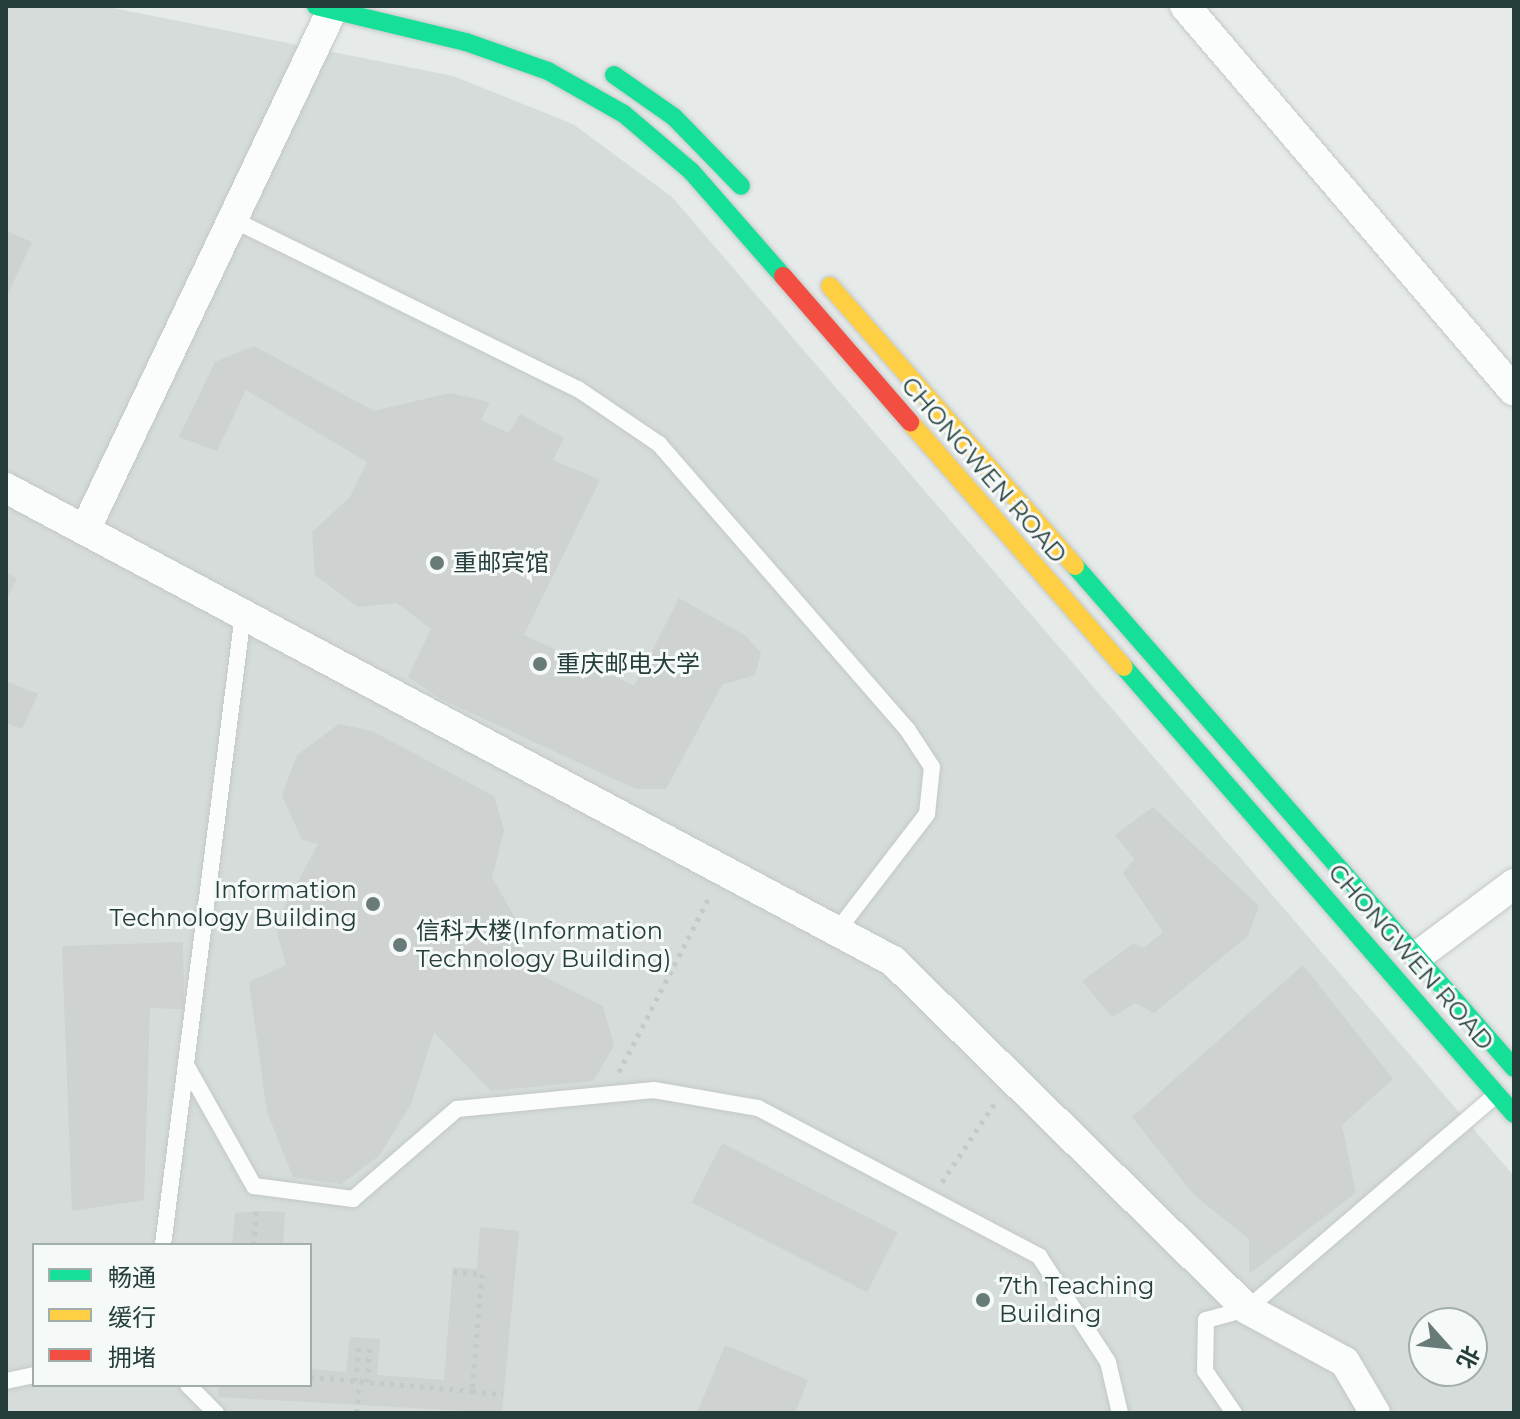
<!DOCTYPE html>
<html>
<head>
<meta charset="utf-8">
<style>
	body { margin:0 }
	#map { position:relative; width:1520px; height:1419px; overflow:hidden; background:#e6ebea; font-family:Montserrat,"Noto Sans SC",sans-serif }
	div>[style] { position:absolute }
	.built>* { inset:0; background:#d5dcda }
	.building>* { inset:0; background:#ced2d1; transform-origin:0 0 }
	.path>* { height:5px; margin-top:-2.5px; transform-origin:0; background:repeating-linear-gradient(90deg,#c2cbca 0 4px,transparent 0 10px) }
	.roads { filter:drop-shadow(0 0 2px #c3c8c7) drop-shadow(0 0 2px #c3c8c7) }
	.lane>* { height:16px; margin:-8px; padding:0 8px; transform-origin:8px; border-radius:8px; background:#fbfcfc }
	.street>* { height:30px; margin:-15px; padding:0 15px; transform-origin:15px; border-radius:15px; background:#fbfcfc }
	.fast>* { height:18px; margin:-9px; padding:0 9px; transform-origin:9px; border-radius:9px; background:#16e098 }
	.slow>* { height:18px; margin:-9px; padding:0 9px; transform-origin:9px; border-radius:9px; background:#ffcf43 }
	.jam>* { height:18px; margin:-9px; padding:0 9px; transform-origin:9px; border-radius:9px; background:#f24e42 }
	.dots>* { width:22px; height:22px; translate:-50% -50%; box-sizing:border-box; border:4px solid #f5f9f8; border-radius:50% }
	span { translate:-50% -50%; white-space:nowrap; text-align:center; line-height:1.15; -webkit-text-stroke:6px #f5f9f8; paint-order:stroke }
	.street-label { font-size:24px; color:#253e3c }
	.poi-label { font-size:24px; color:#253e3c }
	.left { translate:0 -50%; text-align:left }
	.right { translate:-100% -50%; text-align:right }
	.frame { position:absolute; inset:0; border:8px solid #253e3c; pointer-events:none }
	.legend { position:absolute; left:32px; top:1243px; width:280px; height:144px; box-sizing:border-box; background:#f5f9f8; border:2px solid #a2aead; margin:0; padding:10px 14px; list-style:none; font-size:24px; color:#253e3c }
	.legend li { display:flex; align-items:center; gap:16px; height:40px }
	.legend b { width:40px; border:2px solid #a2aead }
	.north { position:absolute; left:1408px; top:1307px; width:80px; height:80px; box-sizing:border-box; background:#f5f9f8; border:2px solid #a2aead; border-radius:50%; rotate:117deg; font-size:22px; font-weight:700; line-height:32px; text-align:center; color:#253e3c }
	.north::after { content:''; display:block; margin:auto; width:28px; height:36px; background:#697b79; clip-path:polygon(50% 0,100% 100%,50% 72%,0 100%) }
</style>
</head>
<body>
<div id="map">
	<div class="built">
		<i style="clip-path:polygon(evenodd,6px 6px,103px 6px,453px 76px,573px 124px,672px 197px,1514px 1176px,1514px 1413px,6px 1413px,6px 6px,34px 1245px,310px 1245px,310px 1385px,34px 1385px,34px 1245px,6px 6px,1424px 1323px,1472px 1323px,1472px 1371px,1424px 1371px,1424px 1323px)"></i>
	</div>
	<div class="building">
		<i style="clip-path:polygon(6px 231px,32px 242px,6px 298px)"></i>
		<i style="clip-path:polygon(254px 346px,374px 411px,450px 393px,490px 402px,481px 420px,509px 433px,520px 414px,564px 438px,553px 460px,600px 480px,524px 635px,634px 686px,679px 598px,746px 636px,761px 653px,755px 675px,722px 685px,666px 789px,636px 789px,441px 699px,408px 677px,431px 629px,397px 603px,358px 607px,315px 575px,312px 532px,350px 497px,367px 462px,246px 390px,217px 451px,179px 437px,215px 362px)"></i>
		<i style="clip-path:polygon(6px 572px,17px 578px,6px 600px)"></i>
		<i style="clip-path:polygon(6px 681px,38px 694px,22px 729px,6px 723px)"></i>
		<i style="clip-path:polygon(339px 724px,372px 731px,494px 796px,504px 830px,492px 878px,515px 918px,525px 967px,603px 1006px,614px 1046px,593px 1081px,491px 1091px,434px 1032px,411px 1104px,379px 1156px,341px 1184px,293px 1177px,267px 1112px,249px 982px,286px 965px,275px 925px,318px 844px,302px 840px,282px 795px,297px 755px)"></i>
		<i style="clip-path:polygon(1153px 807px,1259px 906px,1248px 936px,1154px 1013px,1135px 1003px,1112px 1017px,1082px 981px,1134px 943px,1144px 948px,1163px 932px,1123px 873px,1134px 859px,1115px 835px)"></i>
		<i style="clip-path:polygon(183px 942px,184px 1009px,150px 1008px,144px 1200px,72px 1211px,62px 946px)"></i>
		<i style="clip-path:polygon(1303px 965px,1393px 1079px,1342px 1125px,1356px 1193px,1249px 1274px,1249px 1239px,1194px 1195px,1132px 1117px)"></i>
		<i style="left:722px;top:1143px;width:197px;height:67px;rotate:27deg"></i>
		<i style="clip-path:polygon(261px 1211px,285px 1212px,283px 1245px,232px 1245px,235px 1213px)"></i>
		<i style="clip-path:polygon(480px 1227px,519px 1231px,502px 1413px,218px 1397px,219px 1385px,310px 1385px,310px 1369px,346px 1372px,350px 1337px,380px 1339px,377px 1375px,444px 1380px,453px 1267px,477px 1269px)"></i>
		<i style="clip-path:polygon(725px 1345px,808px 1380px,795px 1413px,697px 1413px)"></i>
	</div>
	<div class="path">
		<i style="left:619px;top:1072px;width:198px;rotate:-62.7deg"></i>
		<i style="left:942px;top:1182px;width:94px;rotate:-56.3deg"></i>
		<i style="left:254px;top:1245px;width:34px;rotate:-87deg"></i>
		<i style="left:453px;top:1272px;width:29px;rotate:4deg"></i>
		<i style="left:482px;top:1274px;width:117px;rotate:94.9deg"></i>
		<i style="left:472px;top:1391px;width:31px;rotate:6deg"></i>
		<i style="left:310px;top:1377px;width:163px;rotate:4.9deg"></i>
		<i style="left:355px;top:1381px;width:40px;rotate:-82.9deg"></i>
		<i style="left:367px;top:1382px;width:40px;rotate:-85.7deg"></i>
		<i style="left:357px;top:1413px;width:31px;rotate:-86deg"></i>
	</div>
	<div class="roads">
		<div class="lane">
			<i style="left:236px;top:221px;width:381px;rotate:26.2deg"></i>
			<i style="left:578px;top:389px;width:98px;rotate:34.2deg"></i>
			<i style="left:659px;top:444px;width:378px;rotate:49deg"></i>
			<i style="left:907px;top:729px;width:45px;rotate:56.7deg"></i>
			<i style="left:932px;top:767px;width:47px;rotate:96.1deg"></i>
			<i style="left:927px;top:814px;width:148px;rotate:127.6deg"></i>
			<i style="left:186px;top:1065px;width:139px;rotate:60.7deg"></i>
			<i style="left:254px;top:1186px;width:100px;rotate:7.5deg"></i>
			<i style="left:353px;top:1199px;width:138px;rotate:-40.9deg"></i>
			<i style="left:457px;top:1109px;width:198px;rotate:-5.5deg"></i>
			<i style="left:654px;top:1090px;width:106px;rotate:9.8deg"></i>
			<i style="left:758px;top:1108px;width:318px;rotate:27.8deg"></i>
			<i style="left:1039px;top:1256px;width:126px;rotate:56.9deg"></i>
			<i style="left:1108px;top:1362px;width:52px;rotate:76.8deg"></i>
			<i style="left:163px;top:1245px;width:636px;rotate:-82.77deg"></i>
			<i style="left:6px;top:1381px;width:29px;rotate:-12deg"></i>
			<i style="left:188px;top:1385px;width:40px;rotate:45deg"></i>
			<i style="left:1234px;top:1413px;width:51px;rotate:-124.6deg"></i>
			<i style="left:1205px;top:1371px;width:51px;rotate:-88.9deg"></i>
			<i style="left:1206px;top:1320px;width:42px;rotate:-15deg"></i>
			<i style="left:1247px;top:1309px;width:330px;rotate:-40.7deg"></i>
		</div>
		<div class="street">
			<i style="left:1185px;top:6px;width:506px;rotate:49.48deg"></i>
			<i style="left:6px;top:488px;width:1005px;rotate:28.07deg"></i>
			<i style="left:893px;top:961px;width:496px;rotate:44.5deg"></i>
			<i style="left:1247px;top:1309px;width:111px;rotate:28.4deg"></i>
			<i style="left:1345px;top:1362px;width:59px;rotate:59.5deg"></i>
			<i style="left:85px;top:530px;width:580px;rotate:-64.58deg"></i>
			<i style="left:1419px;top:955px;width:119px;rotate:-36.8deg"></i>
		</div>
		<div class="fast">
			<i style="left:316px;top:6px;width:154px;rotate:13.5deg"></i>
			<i style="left:466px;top:42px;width:87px;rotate:19.5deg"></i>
			<i style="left:548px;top:71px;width:87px;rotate:29.5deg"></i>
			<i style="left:624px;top:114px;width:88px;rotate:40.4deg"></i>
			<i style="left:691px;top:171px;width:140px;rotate:48.8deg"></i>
			<i style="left:614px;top:75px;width:73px;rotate:35deg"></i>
			<i style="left:674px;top:117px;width:96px;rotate:45.8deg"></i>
			<i style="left:1075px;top:566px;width:667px;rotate:48.83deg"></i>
			<i style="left:1124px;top:667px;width:593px;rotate:48.9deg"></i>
		</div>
		<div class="slow">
			<i style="left:830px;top:286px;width:372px;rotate:48.8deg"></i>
			<i style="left:910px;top:422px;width:325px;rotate:48.9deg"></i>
		</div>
		<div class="jam">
			<i style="left:783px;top:276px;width:194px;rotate:49deg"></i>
		</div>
	</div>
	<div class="dots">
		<i style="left:437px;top:563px;background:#697b79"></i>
		<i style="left:540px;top:664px;background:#697b79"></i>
		<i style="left:373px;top:904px;background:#697b79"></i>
		<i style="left:400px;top:945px;background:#697b79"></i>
		<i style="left:983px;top:1300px;background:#697b79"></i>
	</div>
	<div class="street-label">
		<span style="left:984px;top:470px;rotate:49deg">CHONGWEN ROAD</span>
		<span style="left:1411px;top:957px;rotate:49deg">CHONGWEN ROAD</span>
	</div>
	<div class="poi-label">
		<span class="left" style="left:453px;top:563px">重邮宾馆</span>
		<span class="left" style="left:556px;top:664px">重庆邮电大学</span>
		<span class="right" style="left:357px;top:904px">Information<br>Technology Building</span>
		<span class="left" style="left:416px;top:945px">信科大楼(Information<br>Technology Building)</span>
		<span class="left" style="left:999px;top:1300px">7th Teaching<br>Building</span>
	</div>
	<div class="frame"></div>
	<ul class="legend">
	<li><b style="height:10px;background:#16e098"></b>畅通</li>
	<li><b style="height:10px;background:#ffcf43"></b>缓行</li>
	<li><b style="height:10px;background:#f24e42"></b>拥堵</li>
	</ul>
	<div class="north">北</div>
</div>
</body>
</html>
